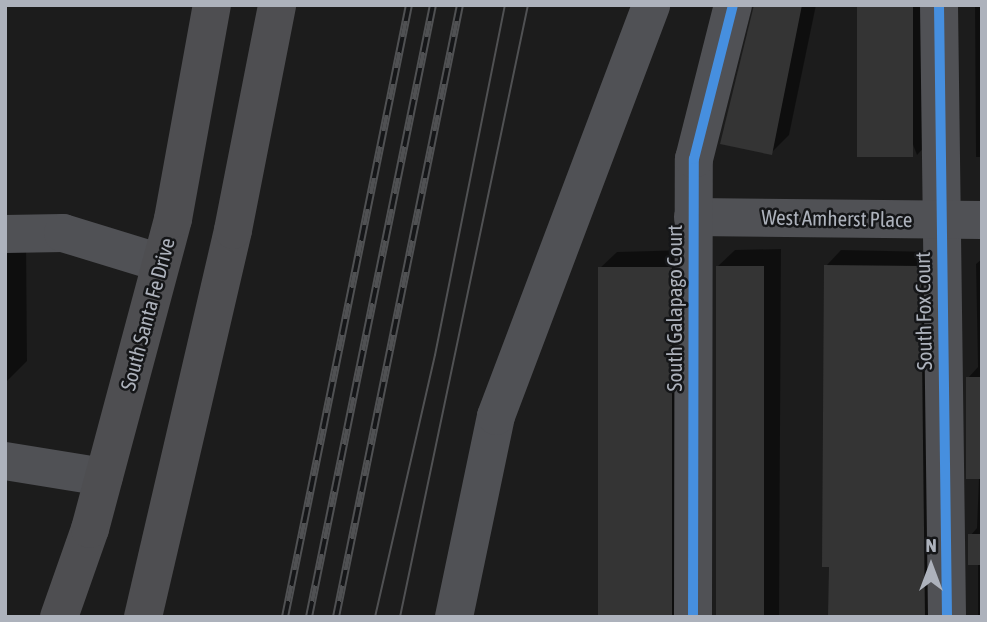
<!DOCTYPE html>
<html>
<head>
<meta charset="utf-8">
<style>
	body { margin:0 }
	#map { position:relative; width:987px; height:622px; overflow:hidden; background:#1c1c1c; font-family:"Asap Condensed",sans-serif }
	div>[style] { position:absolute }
	.shadow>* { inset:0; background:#0007 }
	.building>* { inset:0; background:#343434; transform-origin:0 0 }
	.minor>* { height:38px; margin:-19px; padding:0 19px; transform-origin:19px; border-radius:19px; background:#505155 }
	.highway>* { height:38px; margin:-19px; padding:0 19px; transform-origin:19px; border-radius:19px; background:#4e4e51 }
	.tram>* { height:2px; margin:-1px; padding:0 1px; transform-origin:1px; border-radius:1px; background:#505153 }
	.rail>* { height:8px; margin-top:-4px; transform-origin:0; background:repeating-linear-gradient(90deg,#151618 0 16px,#505153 0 32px); box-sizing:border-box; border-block:2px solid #505153 }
	.cycleway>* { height:10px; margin:-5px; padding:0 5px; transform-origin:5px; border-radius:5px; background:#468fdf }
	span { translate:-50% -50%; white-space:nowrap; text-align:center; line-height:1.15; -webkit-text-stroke:5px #151618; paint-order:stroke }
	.street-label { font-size:21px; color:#adb2bc }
	.frame { position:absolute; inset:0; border:7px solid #adb2bc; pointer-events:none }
	.north { position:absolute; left:896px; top:531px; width:70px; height:70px; -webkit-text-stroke:5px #151618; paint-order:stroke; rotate:0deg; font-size:19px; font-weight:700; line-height:28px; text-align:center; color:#adb2bc }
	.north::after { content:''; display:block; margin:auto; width:24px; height:32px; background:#adb2bc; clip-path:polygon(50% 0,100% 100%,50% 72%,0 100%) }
</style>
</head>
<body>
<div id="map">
	<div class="shadow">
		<i style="clip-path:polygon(756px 5px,816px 5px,789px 135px,771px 153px)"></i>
		<i style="clip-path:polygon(859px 5px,929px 5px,933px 138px,917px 155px)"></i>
		<i style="clip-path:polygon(975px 5px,982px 5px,982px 157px,976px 157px)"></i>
		<i style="clip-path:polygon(5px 237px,26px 237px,27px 361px,6px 382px)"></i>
		<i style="clip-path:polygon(781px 249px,779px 617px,717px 617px,717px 267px,735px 250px)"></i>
		<i style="clip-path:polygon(689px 250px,698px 617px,603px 617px,599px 269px,617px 252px)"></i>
		<i style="clip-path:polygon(841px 250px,935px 252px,939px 617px,830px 617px,826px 266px)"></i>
		<i style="clip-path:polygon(982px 259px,982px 617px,978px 617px,978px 563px,970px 536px,977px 528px,979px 478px,968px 378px,978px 367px,976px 264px)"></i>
	</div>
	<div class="building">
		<i style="clip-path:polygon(754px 5px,802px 5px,772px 155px,720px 144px)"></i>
		<i style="left:857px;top:5px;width:56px;height:152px"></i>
		<i style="clip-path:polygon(824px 265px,921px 266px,925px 617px,828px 617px,829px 567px,822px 567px)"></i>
		<i style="left:764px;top:266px;width:351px;height:48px;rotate:90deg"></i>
		<i style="left:672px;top:267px;width:350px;height:74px;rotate:90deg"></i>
		<i style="left:966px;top:377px;width:16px;height:102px"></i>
		<i style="left:982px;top:534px;width:31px;height:14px;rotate:90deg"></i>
	</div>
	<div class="minor">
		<i style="left:939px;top:5px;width:612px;rotate:89.25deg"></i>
		<i style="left:693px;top:217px;width:289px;rotate:0.6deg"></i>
		<i style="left:5px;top:234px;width:58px;rotate:-1deg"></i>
		<i style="left:63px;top:233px;width:102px;rotate:17deg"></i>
		<i style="left:5px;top:461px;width:100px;rotate:9.2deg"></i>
		<i style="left:454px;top:617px;width:205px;rotate:-78.2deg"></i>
		<i style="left:496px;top:416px;width:439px;rotate:-69.3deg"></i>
		<i style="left:693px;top:617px;width:458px;rotate:-89.9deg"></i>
		<i style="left:694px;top:159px;width:159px;rotate:-75.8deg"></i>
	</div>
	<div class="highway">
		<i style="left:59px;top:617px;width:93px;rotate:-70.6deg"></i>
		<i style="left:90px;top:529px;width:321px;rotate:-75deg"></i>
		<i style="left:173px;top:219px;width:218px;rotate:-79.7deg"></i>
		<i style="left:143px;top:617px;width:397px;rotate:-76.9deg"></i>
		<i style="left:233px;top:230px;width:229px;rotate:-78.9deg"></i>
	</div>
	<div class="tram">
		<i style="left:375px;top:617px;width:269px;rotate:-77.1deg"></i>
		<i style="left:435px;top:355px;width:357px;rotate:-78.7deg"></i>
		<i style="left:400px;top:617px;width:625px;rotate:-78.19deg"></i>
	</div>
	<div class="rail">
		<i style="left:285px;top:617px;width:624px;rotate:-78.55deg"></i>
		<i style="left:309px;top:617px;width:624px;rotate:-78.55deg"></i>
		<i style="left:336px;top:617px;width:624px;rotate:-78.55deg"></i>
	</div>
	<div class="cycleway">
		<i style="left:939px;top:5px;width:612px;rotate:89.25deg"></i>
		<i style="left:693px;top:617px;width:458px;rotate:-89.9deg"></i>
		<i style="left:694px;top:159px;width:159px;rotate:-75.8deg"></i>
	</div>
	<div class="street-label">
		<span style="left:837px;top:218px;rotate:1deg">West Amherst Place</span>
		<span style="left:674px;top:308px;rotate:-90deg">South Galapago Court</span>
		<span style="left:923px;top:311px;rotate:-91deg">South Fox Court</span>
		<span style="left:147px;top:314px;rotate:-75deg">South Santa Fe Drive</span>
	</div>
	<div class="frame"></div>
	<div class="north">N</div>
</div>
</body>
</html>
